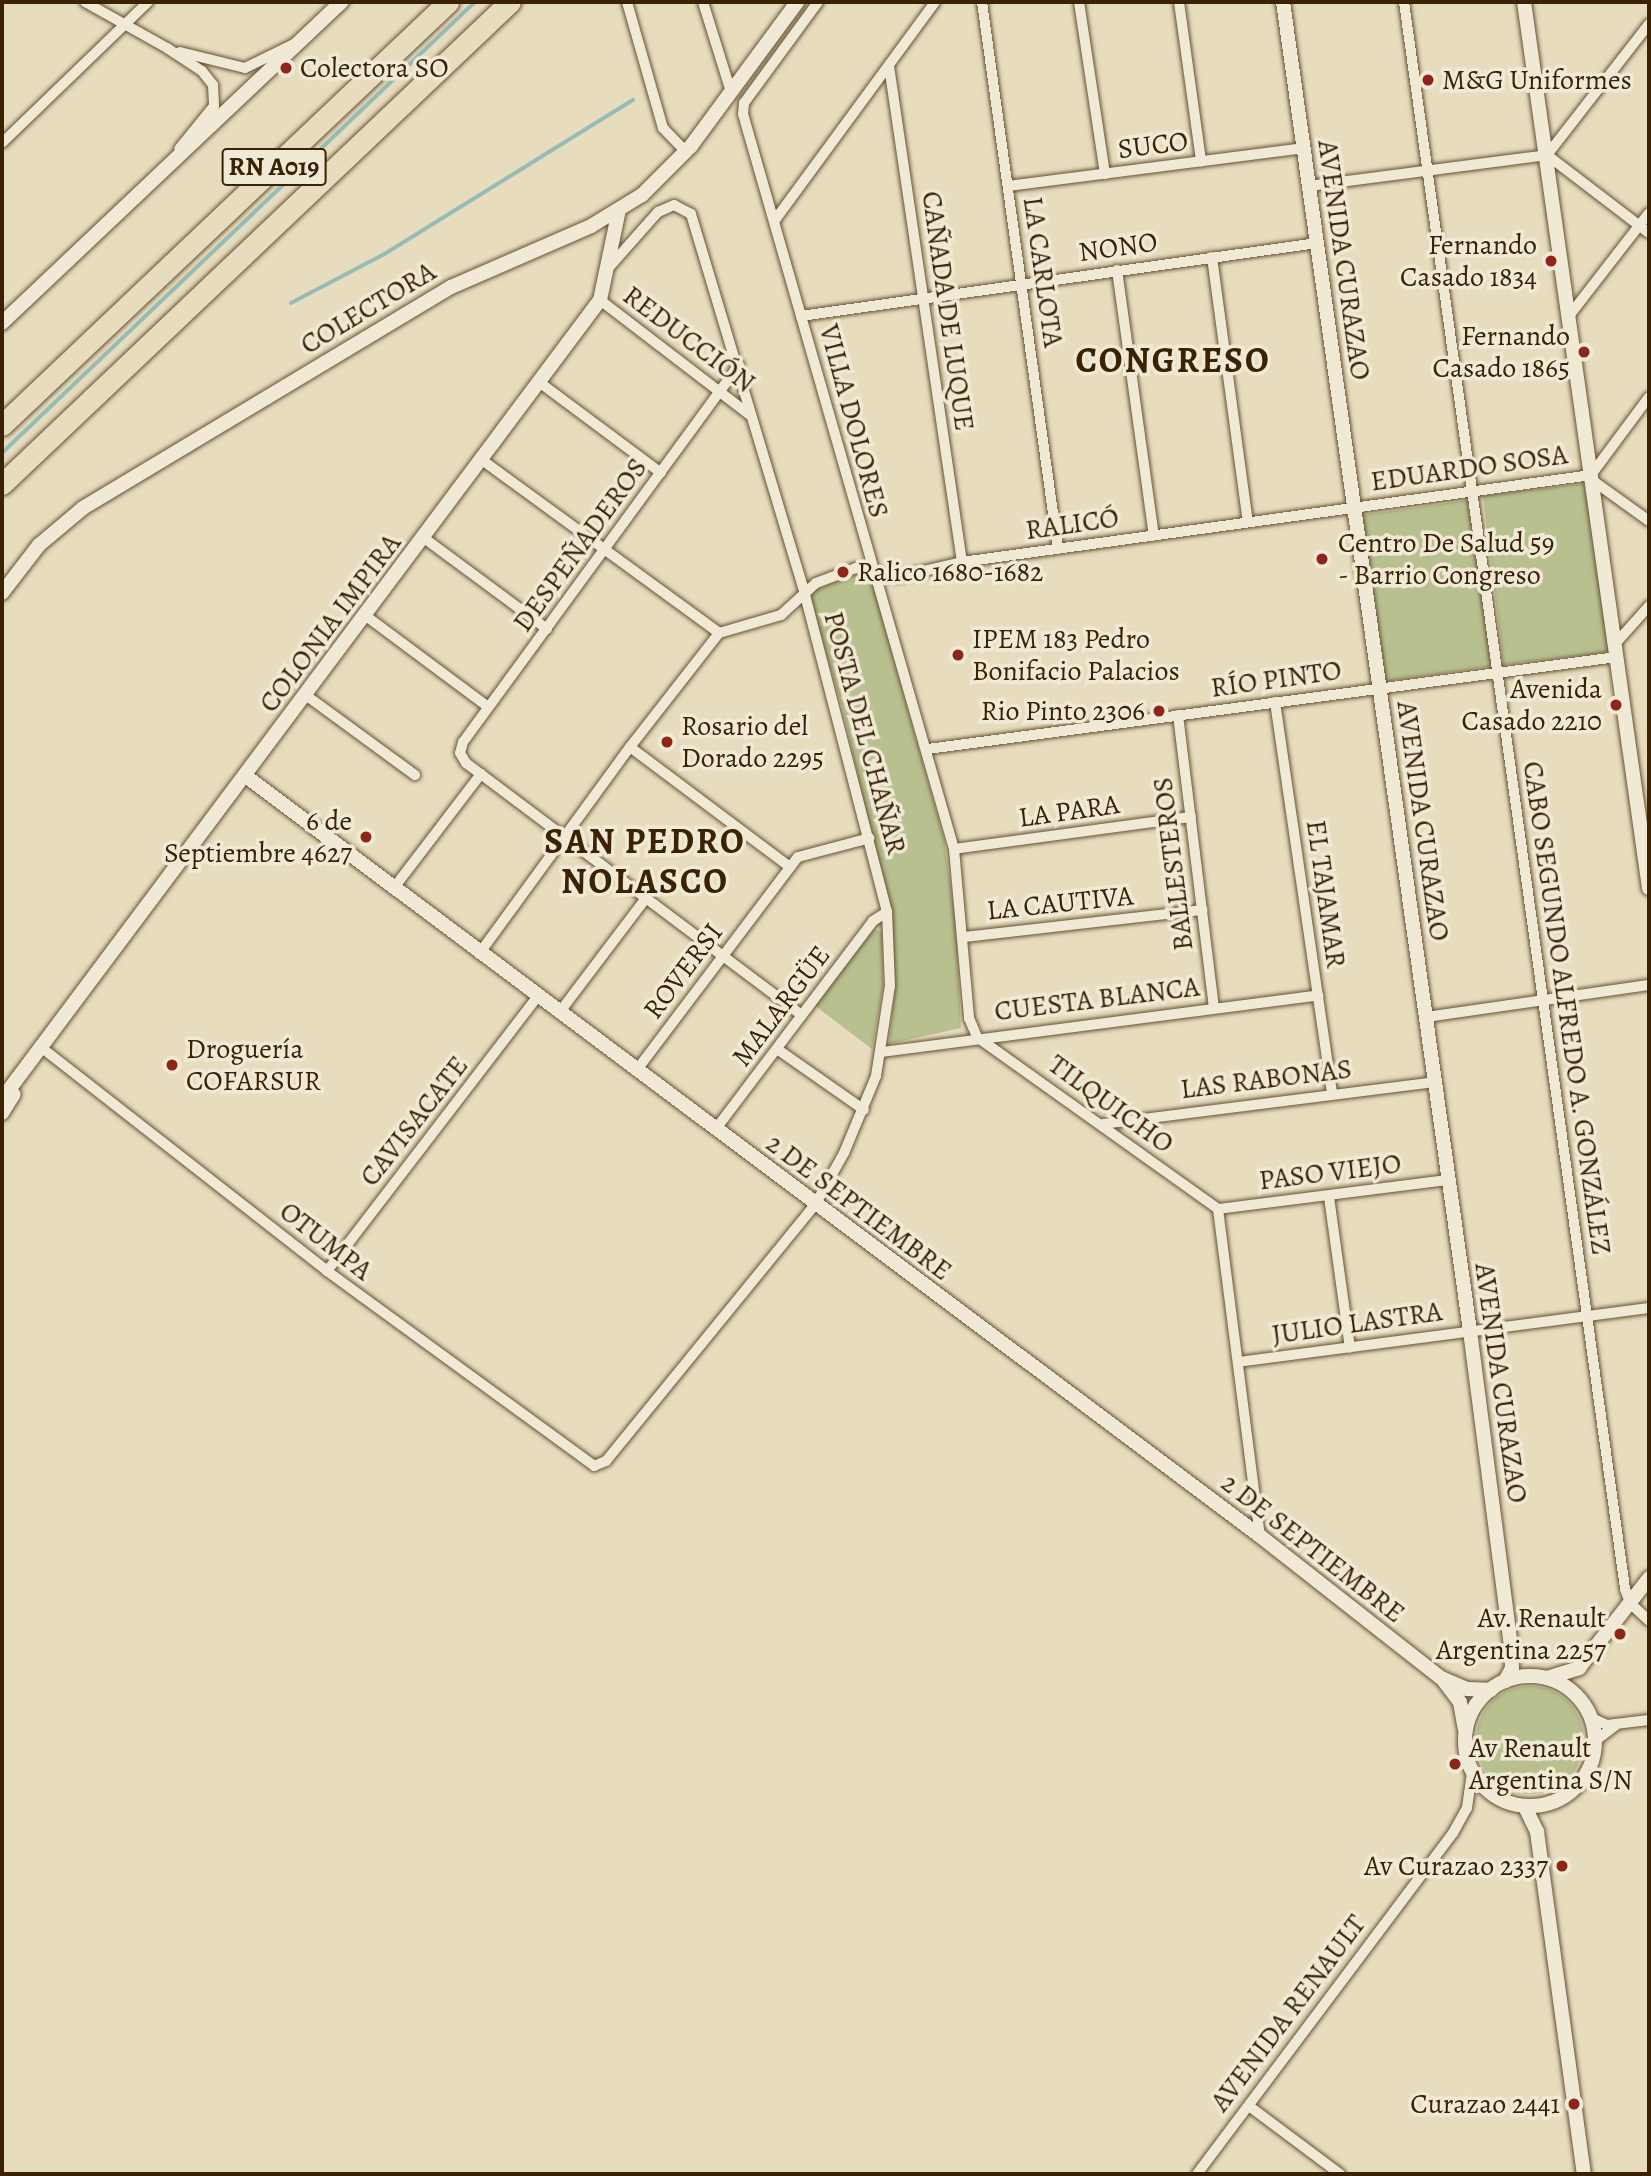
<!DOCTYPE html>
<html>
<head>
<meta charset="utf-8">
<style>
	body { margin:0 }
	#map { position:relative; width:1651px; height:2176px; overflow:hidden; background:#e7ddbe; font-family:Alegreya,serif }
	div>[style] { position:absolute }
	.green>* { inset:0; background:#b8c090; transform-origin:0 0 }
	.round { border-radius:50% }
	.stream>* { height:3.5px; margin:-1.75px; padding:0 1.75px; transform-origin:1.75px; border-radius:1.75px; background:#97bbb6 }
	.roads { filter:drop-shadow(0 0 2px #655132) drop-shadow(0 0 2px #655132) }
	.minor>* { height:10px; margin:-5px; padding:0 5px; transform-origin:5px; border-radius:5px; background:#efe9d5 }
	.tertiary>* { height:14px; margin:-7px; padding:0 7px; transform-origin:7px; border-radius:7px; background:#efe9d5 }
	.tertiary>.ring { margin:-7px; padding:0; box-sizing:content-box; background:none; border:14px solid #efe9d5; border-radius:50% }
	.motorway>* { height:21px; margin:-10.5px; padding:0 10.5px; transform-origin:10.5px; border-radius:10.5px; background:#e7ddbe }
	.dots>* { width:19px; height:19px; translate:-50% -50%; box-sizing:border-box; border:4px solid #efe9d5; border-radius:50% }
	span { translate:-50% -50%; white-space:nowrap; text-align:center; line-height:1.15; -webkit-text-stroke:7px #efe9d5; paint-order:stroke }
	.shield-label span { padding:2px 5px; background:#efe9d5; border:2px solid; border-radius:5px; -webkit-text-stroke-width:0 }
	.shield-label { font-size:26px; color:#3a2203; font-weight:700 }
	.poi-label { font-size:28px; color:#3a2203 }
	.left { translate:0 -50%; text-align:left }
	.right { translate:-100% -50%; text-align:right }
	.street-label { font-size:28px; color:#3a2203 }
	.district-label { font-size:35px; color:#3a2203; font-weight:700; letter-spacing:2px }
	.frame { position:absolute; inset:0; border:4px solid #3a2203; pointer-events:none }
</style>
</head>
<body>
<div id="map">
	<div class="green">
		<i style="left:1589px;top:483px;width:170px;height:107px;rotate:83deg"></i>
		<i style="left:1468px;top:500px;width:168px;height:109px;rotate:82deg"></i>
		<i style="clip-path:polygon(855px 575px,872px 583px,944px 839px,956px 925px,961px 1028px,889px 1044px,895px 985px,888px 906px,843px 710px,808px 593px)"></i>
		<i style="clip-path:polygon(874px 929px,882px 932px,883px 986px,872px 1049px,814px 1005px)"></i>
		<i class="round" style="left:1476px;top:1686px;width:108px;height:108px"></i>
	</div>
	<div class="stream">
		<i style="left:291px;top:303px;width:104px;rotate:-27.6deg"></i>
		<i style="left:383px;top:255px;width:294px;rotate:-31.8deg"></i>
		<i style="left:2px;top:453px;width:654px;rotate:-43.64deg"></i>
	</div>
	<div class="roads">
		<div class="minor">
			<i style="left:85px;top:2px;width:94px;rotate:29.3deg"></i>
			<i style="left:167px;top:48px;width:42px;rotate:33.3deg"></i>
			<i style="left:202px;top:71px;width:18px;rotate:52deg"></i>
			<i style="left:213px;top:85px;width:21px;rotate:87deg"></i>
			<i style="left:214px;top:106px;width:55px;rotate:129.1deg"></i>
			<i style="left:627px;top:2px;width:131px;rotate:74.1deg"></i>
			<i style="left:663px;top:128px;width:33px;rotate:46deg"></i>
			<i style="left:703px;top:2px;width:94px;rotate:72.7deg"></i>
			<i style="left:818px;top:2px;width:125px;rotate:126.2deg"></i>
			<i style="left:744px;top:103px;width:11px;rotate:95deg"></i>
			<i style="left:743px;top:114px;width:765px;rotate:73.98deg"></i>
			<i style="left:954px;top:849px;width:170px;rotate:84.9deg"></i>
			<i style="left:969px;top:1018px;width:21px;rotate:67deg"></i>
			<i style="left:982px;top:2px;width:552px;rotate:82.09deg"></i>
			<i style="left:1079px;top:2px;width:174px;rotate:81.4deg"></i>
			<i style="left:1179px;top:2px;width:161px;rotate:82.1deg"></i>
			<i style="left:1404px;top:2px;width:1602px;rotate:82.07deg"></i>
			<i style="left:1625px;top:1589px;width:15px;rotate:70deg"></i>
			<i style="left:1630px;top:1603px;width:26px;rotate:43deg"></i>
			<i style="left:180px;top:52px;width:67px;rotate:13.8deg"></i>
			<i style="left:245px;top:68px;width:59px;rotate:-26.1deg"></i>
			<i style="left:889px;top:66px;width:501px;rotate:81.63deg"></i>
			<i style="left:2px;top:143px;width:203px;rotate:-44deg"></i>
			<i style="left:1547px;top:155px;width:166px;rotate:-52.1deg"></i>
			<i style="left:1547px;top:155px;width:128px;rotate:37.4deg"></i>
			<i style="left:1008px;top:186px;width:297px;rotate:-7.3deg"></i>
			<i style="left:1309px;top:186px;width:240px;rotate:-7.4deg"></i>
			<i style="left:775px;top:220px;width:270px;rotate:-53.7deg"></i>
			<i style="left:1212px;top:257px;width:267px;rotate:82.3deg"></i>
			<i style="left:1117px;top:270px;width:268px;rotate:82.1deg"></i>
			<i style="left:600px;top:300px;width:189px;rotate:37.5deg"></i>
			<i style="left:801px;top:316px;width:521px;rotate:-8.05deg"></i>
			<i style="left:1569px;top:316px;width:130px;rotate:-52.2deg"></i>
			<i style="left:739px;top:365px;width:467px;rotate:126.2deg"></i>
			<i style="left:463px;top:742px;width:11px;rotate:105deg"></i>
			<i style="left:460px;top:753px;width:12px;rotate:59deg"></i>
			<i style="left:466px;top:763px;width:420px;rotate:36.9deg"></i>
			<i style="left:539px;top:382px;width:152px;rotate:36.7deg"></i>
			<i style="left:482px;top:460px;width:293px;rotate:36.1deg"></i>
			<i style="left:1592px;top:480px;width:70px;rotate:35.7deg"></i>
			<i style="left:424px;top:538px;width:153px;rotate:36.5deg"></i>
			<i style="left:366px;top:616px;width:152px;rotate:36.7deg"></i>
			<i style="left:1615px;top:644px;width:51px;rotate:-48.2deg"></i>
			<i style="left:307px;top:696px;width:134px;rotate:36.2deg"></i>
			<i style="left:1275px;top:702px;width:395px;rotate:81.7deg"></i>
			<i style="left:1178px;top:715px;width:295px;rotate:83deg"></i>
			<i style="left:630px;top:747px;width:200px;rotate:36.9deg"></i>
			<i style="left:928px;top:749px;width:695px;rotate:-7.61deg"></i>
			<i style="left:954px;top:849px;width:239px;rotate:-7.7deg"></i>
			<i style="left:393px;top:889px;width:145px;rotate:-52.6deg"></i>
			<i style="left:965px;top:937px;width:239px;rotate:-6.5deg"></i>
			<i style="left:479px;top:954px;width:256px;rotate:-53.9deg"></i>
			<i style="left:630px;top:747px;width:145px;rotate:-52deg"></i>
			<i style="left:719px;top:633px;width:65px;rotate:-16.2deg"></i>
			<i style="left:781px;top:615px;width:47px;rotate:-42.4deg"></i>
			<i style="left:816px;top:583px;width:43px;rotate:-20.6deg"></i>
			<i style="left:856px;top:568px;width:43px;rotate:12.1deg"></i>
			<i style="left:898px;top:577px;width:66px;rotate:-13.2deg"></i>
			<i style="left:962px;top:562px;width:635px;rotate:-7.87deg"></i>
			<i style="left:1591px;top:475px;width:97px;rotate:-53.4deg"></i>
			<i style="left:559px;top:1013px;width:144px;rotate:-52.9deg"></i>
			<i style="left:1426px;top:1017px;width:225px;rotate:-8.2deg"></i>
			<i style="left:977px;top:1037px;width:296px;rotate:35.5deg"></i>
			<i style="left:42px;top:1048px;width:362px;rotate:38deg"></i>
			<i style="left:327px;top:1271px;width:331px;rotate:36.1deg"></i>
			<i style="left:594px;top:1466px;width:13px;rotate:-23deg"></i>
			<i style="left:606px;top:1461px;width:330px;rotate:-50.8deg"></i>
			<i style="left:815px;top:1205px;width:60px;rotate:-60.9deg"></i>
			<i style="left:844px;top:1153px;width:83px;rotate:-67.4deg"></i>
			<i style="left:876px;top:1076px;width:91px;rotate:-81.2deg"></i>
			<i style="left:890px;top:986px;width:74px;rotate:-92.3deg"></i>
			<i style="left:887px;top:912px;width:328px;rotate:-104.5deg"></i>
			<i style="left:805px;top:594px;width:397px;rotate:-106.7deg"></i>
			<i style="left:691px;top:214px;width:19px;rotate:-152deg"></i>
			<i style="left:674px;top:205px;width:17px;rotate:156deg"></i>
			<i style="left:658px;top:212px;width:71px;rotate:131.6deg"></i>
			<i style="left:777px;top:1049px;width:106px;rotate:35deg"></i>
			<i style="left:882px;top:1052px;width:440px;rotate:-7.4deg"></i>
			<i style="left:636px;top:1071px;width:268px;rotate:-52.9deg"></i>
			<i style="left:798px;top:857px;width:74px;rotate:-14.8deg"></i>
			<i style="left:1103px;top:1124px;width:335px;rotate:-7.2deg"></i>
			<i style="left:715px;top:1130px;width:262px;rotate:-52.9deg"></i>
			<i style="left:873px;top:921px;width:17px;rotate:-33deg"></i>
			<i style="left:1329px;top:1197px;width:152px;rotate:82.1deg"></i>
			<i style="left:1218px;top:1209px;width:330px;rotate:82.7deg"></i>
			<i style="left:1218px;top:1209px;width:232px;rotate:-7.2deg"></i>
			<i style="left:327px;top:1271px;width:345px;rotate:-52.5deg"></i>
			<i style="left:1238px;top:1362px;width:415px;rotate:-7.5deg"></i>
			<i style="left:1592px;top:1718px;width:17px;rotate:25deg"></i>
			<i style="left:1607px;top:1725px;width:42px;rotate:-6.8deg"></i>
			<i style="left:1595px;top:1741px;width:26px;rotate:-37deg"></i>
			<i style="left:1249px;top:2106px;width:114px;rotate:36.8deg"></i>
			<i style="left:1197px;top:2174px;width:426px;rotate:-53.1deg"></i>
			<i style="left:1453px;top:1833px;width:29px;rotate:-61deg"></i>
			<i style="left:1467px;top:1808px;width:37px;rotate:-82deg"></i>
		</div>
		<div class="tertiary">
			<i style="left:1283px;top:2px;width:1342px;rotate:81.99deg"></i>
			<i style="left:1470px;top:1331px;width:320px;rotate:82.6deg"></i>
			<i style="left:1511px;top:1648px;width:20px;rotate:87deg"></i>
			<i style="left:1512px;top:1668px;width:15px;rotate:118deg"></i>
			<i style="left:1524px;top:2px;width:895px;rotate:81.97deg"></i>
			<i style="left:2px;top:323px;width:468px;rotate:-43.4deg"></i>
			<i style="left:2px;top:593px;width:61px;rotate:-52.4deg"></i>
			<i style="left:39px;top:545px;width:57px;rotate:-40.1deg"></i>
			<i style="left:83px;top:508px;width:429px;rotate:-31deg"></i>
			<i style="left:451px;top:287px;width:153px;rotate:-23.5deg"></i>
			<i style="left:591px;top:226px;width:60px;rotate:-31.3deg"></i>
			<i style="left:642px;top:195px;width:69px;rotate:-45deg"></i>
			<i style="left:691px;top:146px;width:179px;rotate:-53.6deg"></i>
			<i style="left:247px;top:777px;width:1266px;rotate:36.84deg"></i>
			<i style="left:1260px;top:1536px;width:230px;rotate:38.1deg"></i>
			<i style="left:1441px;top:1678px;width:28px;rotate:23deg"></i>
			<i style="left:1467px;top:1689px;width:24px;rotate:2deg"></i>
			<i style="left:2px;top:1099px;width:998px;rotate:-53.19deg"></i>
			<i style="left:600px;top:300px;width:92px;rotate:-78.1deg"></i>
			<i style="left:2px;top:1113px;width:22px;rotate:-58deg"></i>
			<i class="ring" style="left:1465px;top:1676px;width:116px;height:116px"></i>
			<i style="left:1547px;top:1678px;width:34px;rotate:-17deg"></i>
			<i style="left:1579px;top:1668px;width:114px;rotate:-52.1deg"></i>
			<i style="left:1444px;top:1681px;width:26px;rotate:53deg"></i>
			<i style="left:1460px;top:1702px;width:27px;rotate:80deg"></i>
			<i style="left:1525px;top:1807px;width:28px;rotate:64deg"></i>
			<i style="left:1537px;top:1832px;width:345px;rotate:82.2deg"></i>
		</div>
		<div class="motorway">
			<i style="left:2px;top:425px;width:615px;rotate:-43.48deg"></i>
			<i style="left:2px;top:484px;width:700px;rotate:-43.5deg"></i>
		</div>
	</div>
	<div class="dots">
		<i style="left:286px;top:68px;background:#8f2418"></i>
		<i style="left:1428px;top:80px;background:#8f2418"></i>
		<i style="left:1551px;top:261px;background:#8f2418"></i>
		<i style="left:1584px;top:352px;background:#8f2418"></i>
		<i style="left:1322px;top:559px;background:#8f2418"></i>
		<i style="left:843px;top:572px;background:#8f2418"></i>
		<i style="left:958px;top:655px;background:#8f2418"></i>
		<i style="left:1616px;top:705px;background:#8f2418"></i>
		<i style="left:1159px;top:711px;background:#8f2418"></i>
		<i style="left:667px;top:742px;background:#8f2418"></i>
		<i style="left:366px;top:837px;background:#8f2418"></i>
		<i style="left:172px;top:1065px;background:#8f2418"></i>
		<i style="left:1620px;top:1634px;background:#8f2418"></i>
		<i style="left:1455px;top:1764px;background:#8f2418"></i>
		<i style="left:1562px;top:1866px;background:#8f2418"></i>
		<i style="left:1574px;top:2104px;background:#8f2418"></i>
	</div>
	<div class="shield-label">
		<span style="left:274px;top:167px">RN A019</span>
	</div>
	<div class="poi-label">
		<span class="left" style="left:300px;top:68px">Colectora SO</span>
		<span class="left" style="left:1442px;top:80px">M&amp;G Uniformes</span>
		<span class="right" style="left:1537px;top:261px">Fernando<br>Casado 1834</span>
		<span class="right" style="left:1570px;top:352px">Fernando<br>Casado 1865</span>
		<span class="left" style="left:1338px;top:559px">Centro De Salud 59<br>- Barrio Congreso</span>
		<span class="left" style="left:857px;top:572px">Ralico 1680-1682</span>
		<span class="left" style="left:972px;top:655px">IPEM 183 Pedro<br>Bonifacio Palacios</span>
		<span class="right" style="left:1602px;top:705px">Avenida<br>Casado 2210</span>
		<span class="right" style="left:1145px;top:711px">Rio Pinto 2306</span>
		<span class="left" style="left:681px;top:742px">Rosario del<br>Dorado 2295</span>
		<span class="right" style="left:352px;top:837px">6 de<br>Septiembre 4627</span>
		<span class="left" style="left:186px;top:1065px">Droguería<br>COFARSUR</span>
		<span class="right" style="left:1606px;top:1634px">Av. Renault<br>Argentina 2257</span>
		<span class="left" style="left:1469px;top:1764px">Av Renault<br>Argentina S/N</span>
		<span class="right" style="left:1548px;top:1866px">Av Curazao 2337</span>
		<span class="right" style="left:1560px;top:2104px">Curazao 2441</span>
	</div>
	<div class="street-label">
		<span style="left:1153px;top:145px;rotate:-7deg">SUCO</span>
		<span style="left:1118px;top:247px;rotate:-8deg">NONO</span>
		<span style="left:1344px;top:260px;rotate:82deg">AVENIDA CURAZAO</span>
		<span style="left:1043px;top:272px;rotate:82deg">LA CARLOTA</span>
		<span style="left:368px;top:308px;rotate:-31deg">COLECTORA</span>
		<span style="left:948px;top:311px;rotate:82deg">CAÑADA DE LUQUE</span>
		<span style="left:689px;top:339px;rotate:37deg">REDUCCIÓN</span>
		<span style="left:854px;top:421px;rotate:75deg">VILLA DOLORES</span>
		<span style="left:1469px;top:468px;rotate:-8deg">EDUARDO SOSA</span>
		<span style="left:1072px;top:524px;rotate:-8deg">RALICÓ</span>
		<span style="left:580px;top:545px;rotate:-54deg">DESPEÑADEROS</span>
		<span style="left:330px;top:623px;rotate:-53deg">COLONIA IMPIRA</span>
		<span style="left:1276px;top:679px;rotate:-8deg">RÍO PINTO</span>
		<span style="left:865px;top:733px;rotate:75deg">POSTA DEL CHAÑAR</span>
		<span style="left:1069px;top:811px;rotate:-8deg">LA PARA</span>
		<span style="left:1423px;top:821px;rotate:82deg">AVENIDA CURAZAO</span>
		<span style="left:1173px;top:864px;rotate:-97deg">BALLESTEROS</span>
		<span style="left:1326px;top:894px;rotate:82deg">EL TAJAMAR</span>
		<span style="left:1060px;top:903px;rotate:-6deg">LA CAUTIVA</span>
		<span style="left:683px;top:971px;rotate:-53deg">ROVERSI</span>
		<span style="left:1097px;top:999px;rotate:-7deg">CUESTA BLANCA</span>
		<span style="left:781px;top:1006px;rotate:-53deg">MALARGÜE</span>
		<span style="left:1567px;top:1008px;rotate:82deg">CABO SEGUNDO ALFREDO A. GONZÁLEZ</span>
		<span style="left:1266px;top:1079px;rotate:-7deg">LAS RABONAS</span>
		<span style="left:1111px;top:1104px;rotate:36deg">TILQUICHO</span>
		<span style="left:414px;top:1121px;rotate:-52deg">CAVISACATE</span>
		<span style="left:1330px;top:1172px;rotate:-7deg">PASO VIEJO</span>
		<span style="left:859px;top:1207px;rotate:37deg">2 DE SEPTIEMBRE</span>
		<span style="left:326px;top:1241px;rotate:38deg">OTUMPA</span>
		<span style="left:1357px;top:1323px;rotate:-8deg">JULIO LASTRA</span>
		<span style="left:1501px;top:1383px;rotate:82deg">AVENIDA CURAZAO</span>
		<span style="left:1313px;top:1548px;rotate:38deg">2 DE SEPTIEMBRE</span>
		<span style="left:1288px;top:2013px;rotate:-53deg">AVENIDA RENAULT</span>
	</div>
	<div class="district-label">
		<span style="left:1173px;top:360px">CONGRESO</span>
		<span style="left:645px;top:861px">SAN PEDRO<br>NOLASCO</span>
	</div>
	<div class="frame"></div>
</div>
</body>
</html>
